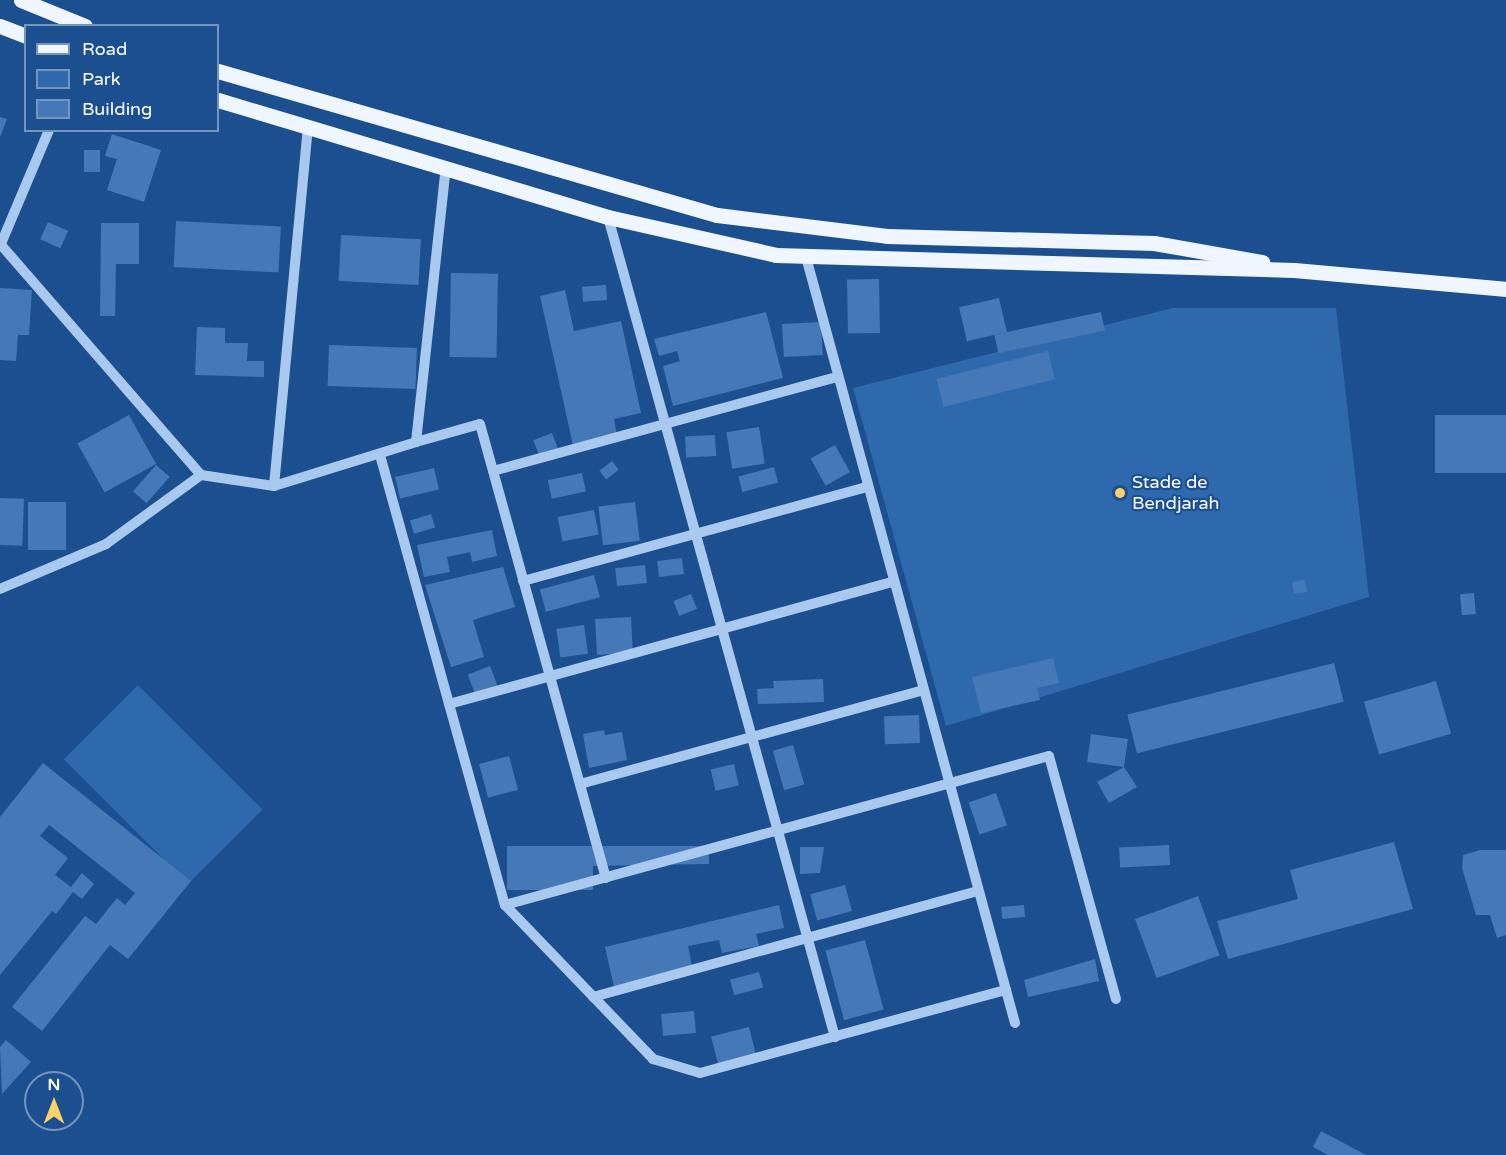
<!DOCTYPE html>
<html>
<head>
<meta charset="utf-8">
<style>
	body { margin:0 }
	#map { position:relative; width:1506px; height:1155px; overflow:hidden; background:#1b4f8f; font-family:"Varela Round",sans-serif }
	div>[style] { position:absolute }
	.green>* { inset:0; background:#2e69ad; transform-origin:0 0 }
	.building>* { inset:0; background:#4478b7; transform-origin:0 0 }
	.minor>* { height:10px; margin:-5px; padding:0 5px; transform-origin:5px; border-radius:5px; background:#a9c9ee }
	.major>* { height:15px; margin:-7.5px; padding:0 7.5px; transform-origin:7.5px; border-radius:7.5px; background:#f0f6ff }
	.dots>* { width:16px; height:16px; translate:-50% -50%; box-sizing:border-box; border:3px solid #1b4f8f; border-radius:50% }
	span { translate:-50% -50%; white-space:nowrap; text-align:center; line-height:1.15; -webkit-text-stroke:4.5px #1b4f8f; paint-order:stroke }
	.poi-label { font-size:18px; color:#fff }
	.left { translate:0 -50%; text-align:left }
	.legend { position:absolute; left:24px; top:24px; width:195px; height:108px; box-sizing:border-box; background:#1b4f8f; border:2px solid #7695bc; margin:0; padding:8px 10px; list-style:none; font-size:18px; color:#fff }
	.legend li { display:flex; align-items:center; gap:12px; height:30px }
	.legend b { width:30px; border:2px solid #7695bc }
	.north { position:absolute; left:24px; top:1071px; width:60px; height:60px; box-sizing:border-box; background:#1b4f8f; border:2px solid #7695bc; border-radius:50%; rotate:0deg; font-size:16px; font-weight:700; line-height:24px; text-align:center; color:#fff }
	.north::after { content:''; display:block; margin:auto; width:21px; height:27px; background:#ffd166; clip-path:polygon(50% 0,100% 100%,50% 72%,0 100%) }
</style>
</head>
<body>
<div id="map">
	<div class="green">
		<i style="clip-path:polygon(1173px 308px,1336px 308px,1369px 597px,946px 726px,853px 388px)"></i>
		<i style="left:138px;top:685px;width:176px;height:105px;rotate:45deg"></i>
	</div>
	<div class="building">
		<i style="clip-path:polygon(0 117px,7px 119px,0 137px)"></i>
		<i style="clip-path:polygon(112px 134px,161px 150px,144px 202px,107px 190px,117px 159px,105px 156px)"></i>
		<i style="left:84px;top:150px;width:16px;height:22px"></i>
		<i style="left:176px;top:221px;width:105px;height:46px;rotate:3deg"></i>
		<i style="left:48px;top:222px;width:22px;height:19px;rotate:24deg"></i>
		<i style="clip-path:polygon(101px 223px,139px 223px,139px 264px,116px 264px,115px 316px,100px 316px)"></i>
		<i style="left:341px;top:235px;width:80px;height:46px;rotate:3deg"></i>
		<i style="left:451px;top:273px;width:47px;height:84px;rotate:1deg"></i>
		<i style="left:879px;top:279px;width:54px;height:32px;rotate:89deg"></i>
		<i style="left:606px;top:285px;width:15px;height:24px;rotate:86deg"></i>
		<i style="clip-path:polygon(0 288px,32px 290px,29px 335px,18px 335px,16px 361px,0 360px)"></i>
		<i style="clip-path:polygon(565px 290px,574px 331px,621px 321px,641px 413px,614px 419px,618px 441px,574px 450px,540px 296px)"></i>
		<i style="left:999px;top:298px;width:35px;height:41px;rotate:77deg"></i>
		<i style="clip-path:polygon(766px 312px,783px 378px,673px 406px,663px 366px,680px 361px,677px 351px,659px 356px,654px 339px)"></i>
		<i style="left:1101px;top:312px;width:19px;height:109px;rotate:78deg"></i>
		<i style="left:821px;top:322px;width:33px;height:39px;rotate:87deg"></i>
		<i style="clip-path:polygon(197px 327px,225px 328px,225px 343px,248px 343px,247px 361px,264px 361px,264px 377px,195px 375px)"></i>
		<i style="left:329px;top:345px;width:88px;height:41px;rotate:2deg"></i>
		<i style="left:1048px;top:351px;width:29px;height:115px;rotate:76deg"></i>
		<i style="left:129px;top:415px;width:56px;height:59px;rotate:61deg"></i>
		<i style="left:1506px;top:415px;width:58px;height:71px;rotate:90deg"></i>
		<i style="left:759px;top:427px;width:37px;height:33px;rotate:81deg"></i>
		<i style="left:552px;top:433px;width:17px;height:20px;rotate:69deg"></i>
		<i style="left:715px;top:435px;width:21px;height:30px;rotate:87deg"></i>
		<i style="left:835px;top:445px;width:31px;height:28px;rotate:61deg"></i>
		<i style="left:612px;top:461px;width:11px;height:16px;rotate:52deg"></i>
		<i style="left:156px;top:465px;width:18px;height:35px;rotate:41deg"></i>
		<i style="left:774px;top:467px;width:16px;height:37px;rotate:75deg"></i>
		<i style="left:434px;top:468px;width:22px;height:40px;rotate:77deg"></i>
		<i style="left:582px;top:473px;width:19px;height:35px;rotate:78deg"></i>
		<i style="left:0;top:498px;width:24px;height:47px;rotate:2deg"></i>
		<i style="left:28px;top:502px;width:38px;height:48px"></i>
		<i style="left:635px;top:502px;width:39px;height:37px;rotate:83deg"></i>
		<i style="left:594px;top:510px;width:25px;height:37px;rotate:79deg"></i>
		<i style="left:431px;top:514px;width:14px;height:22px;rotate:73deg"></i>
		<i style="clip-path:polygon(492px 530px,497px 556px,472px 562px,470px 552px,447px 557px,450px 572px,424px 577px,417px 545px)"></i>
		<i style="left:682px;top:558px;width:16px;height:25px;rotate:83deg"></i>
		<i style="left:645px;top:565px;width:18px;height:30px;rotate:84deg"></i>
		<i style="clip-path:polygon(503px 567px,515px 607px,473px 620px,484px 657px,451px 667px,425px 585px)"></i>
		<i style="left:594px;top:575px;width:23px;height:56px;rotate:75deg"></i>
		<i style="left:1305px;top:580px;width:12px;height:13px;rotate:81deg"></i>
		<i style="left:1474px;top:593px;width:21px;height:14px;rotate:85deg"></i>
		<i style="left:691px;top:594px;width:16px;height:19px;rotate:68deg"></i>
		<i style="left:631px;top:617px;width:36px;height:36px;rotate:87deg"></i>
		<i style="left:584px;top:625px;width:29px;height:28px;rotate:82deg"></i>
		<i style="clip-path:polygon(1053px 658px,1059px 683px,1037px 688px,1040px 700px,981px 713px,972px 677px)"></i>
		<i style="left:1334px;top:663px;width:40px;height:213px;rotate:76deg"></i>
		<i style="left:490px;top:666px;width:25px;height:24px;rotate:69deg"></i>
		<i style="clip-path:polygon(823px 679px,824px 702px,758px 704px,757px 689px,774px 688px,773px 681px)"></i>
		<i style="left:1436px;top:681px;width:55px;height:75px;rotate:74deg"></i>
		<i style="left:919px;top:715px;width:28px;height:35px;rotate:88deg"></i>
		<i style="clip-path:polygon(604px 730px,605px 735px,622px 732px,627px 760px,589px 768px,583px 734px)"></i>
		<i style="clip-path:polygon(1091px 734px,1128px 739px,1124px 767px,1137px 787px,1109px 803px,1097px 782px,1124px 767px,1087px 762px)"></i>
		<i style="left:793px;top:745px;width:41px;height:21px;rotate:74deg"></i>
		<i style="left:509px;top:756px;width:35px;height:31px;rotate:75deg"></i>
		<i style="clip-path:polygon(43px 763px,191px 881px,128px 959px,110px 945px,42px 1031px,12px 1007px,85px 916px,96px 924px,117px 898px,125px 905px,135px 893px,49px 825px,40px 836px,68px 858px,55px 875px,71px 887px,82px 873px,94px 884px,82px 899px,73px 892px,56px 914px,52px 911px,0 975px,0 817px)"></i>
		<i style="left:734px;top:764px;width:22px;height:24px;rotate:77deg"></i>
		<i style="left:996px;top:793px;width:34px;height:29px;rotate:71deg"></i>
		<i style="clip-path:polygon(1394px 842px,1413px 909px,1228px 959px,1217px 921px,1298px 899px,1290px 870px)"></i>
		<i style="left:1169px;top:845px;width:20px;height:50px;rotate:87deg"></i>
		<i style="clip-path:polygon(507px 846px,709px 846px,709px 864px,593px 866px,593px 890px,507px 890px)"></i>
		<i style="clip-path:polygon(800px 847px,824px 847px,820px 873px,800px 874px)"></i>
		<i style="clip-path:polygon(1480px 850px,1506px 850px,1506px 935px,1497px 938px,1490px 915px,1476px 915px,1462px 868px,1463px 855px)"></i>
		<i style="left:845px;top:885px;width:27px;height:36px;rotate:75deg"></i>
		<i style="left:1198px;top:896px;width:63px;height:67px;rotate:70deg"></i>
		<i style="clip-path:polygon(779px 905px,784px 928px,756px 934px,759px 946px,722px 953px,719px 940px,688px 946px,693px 971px,614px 987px,605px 947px)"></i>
		<i style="left:1024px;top:905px;width:12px;height:23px;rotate:85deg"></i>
		<i style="left:865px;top:940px;width:72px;height:41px;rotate:75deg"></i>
		<i style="clip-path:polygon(1095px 959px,1099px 981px,1028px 997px,1024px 980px)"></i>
		<i style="left:759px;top:972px;width:16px;height:30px;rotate:75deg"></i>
		<i style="left:694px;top:1011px;width:22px;height:33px;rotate:85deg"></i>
		<i style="left:749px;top:1027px;width:32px;height:39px;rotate:76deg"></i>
		<i style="clip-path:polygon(6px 1040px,31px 1062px,2px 1094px,0 1047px)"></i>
		<i style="clip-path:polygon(1321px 1131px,1366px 1155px,1328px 1155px,1313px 1147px)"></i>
	</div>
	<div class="minor">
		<i style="left:608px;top:217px;width:851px;rotate:74.53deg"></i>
		<i style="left:0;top:246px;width:126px;rotate:-67.1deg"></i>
		<i style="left:2px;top:246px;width:303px;rotate:49deg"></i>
		<i style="left:201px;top:475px;width:74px;rotate:8.6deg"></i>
		<i style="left:274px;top:486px;width:361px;rotate:-84.6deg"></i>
		<i style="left:806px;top:257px;width:794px;rotate:74.74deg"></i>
		<i style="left:416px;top:442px;width:66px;rotate:-15.7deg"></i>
		<i style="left:480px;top:424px;width:471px;rotate:74.5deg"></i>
		<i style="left:380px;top:455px;width:467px;rotate:74.5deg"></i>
		<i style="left:505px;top:905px;width:214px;rotate:46.1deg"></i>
		<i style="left:653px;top:1059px;width:49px;rotate:16.6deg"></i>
		<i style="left:700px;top:1073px;width:317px;rotate:-15.2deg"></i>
		<i style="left:493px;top:471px;width:356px;rotate:-15.3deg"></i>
		<i style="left:274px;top:486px;width:149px;rotate:-17.2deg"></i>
		<i style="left:416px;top:442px;width:276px;rotate:-83.8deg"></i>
		<i style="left:523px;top:581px;width:356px;rotate:-15.3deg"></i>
		<i style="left:0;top:589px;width:115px;rotate:-23deg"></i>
		<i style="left:106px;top:544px;width:117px;rotate:-36deg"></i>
		<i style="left:449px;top:704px;width:460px;rotate:-15.4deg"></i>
		<i style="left:580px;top:784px;width:356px;rotate:-15.3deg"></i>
		<i style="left:505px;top:905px;width:564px;rotate:-15.32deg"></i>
		<i style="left:1049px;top:756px;width:252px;rotate:74.6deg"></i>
		<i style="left:593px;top:997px;width:399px;rotate:-15.4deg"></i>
	</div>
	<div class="major">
		<i style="left:21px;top:0;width:69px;rotate:22.1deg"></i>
		<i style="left:0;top:26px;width:28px;rotate:21deg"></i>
		<i style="left:218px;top:71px;width:519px;rotate:16.1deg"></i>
		<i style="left:717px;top:215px;width:171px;rotate:7deg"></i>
		<i style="left:887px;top:236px;width:267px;rotate:1.5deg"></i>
		<i style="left:1154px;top:243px;width:110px;rotate:10deg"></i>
		<i style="left:218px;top:100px;width:407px;rotate:16.7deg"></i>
		<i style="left:608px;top:217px;width:172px;rotate:12.7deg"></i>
		<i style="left:776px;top:255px;width:518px;rotate:1.66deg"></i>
		<i style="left:1294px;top:270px;width:213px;rotate:5.1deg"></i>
	</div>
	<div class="dots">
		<i style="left:1120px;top:493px;background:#ffd166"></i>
	</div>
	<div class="poi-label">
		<span class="left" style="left:1132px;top:493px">Stade de<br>Bendjarah</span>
	</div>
	<ul class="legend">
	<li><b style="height:8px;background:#f0f6ff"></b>Road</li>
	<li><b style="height:16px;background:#2e69ad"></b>Park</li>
	<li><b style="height:16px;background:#4478b7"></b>Building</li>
	</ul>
	<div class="north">N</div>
</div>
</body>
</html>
